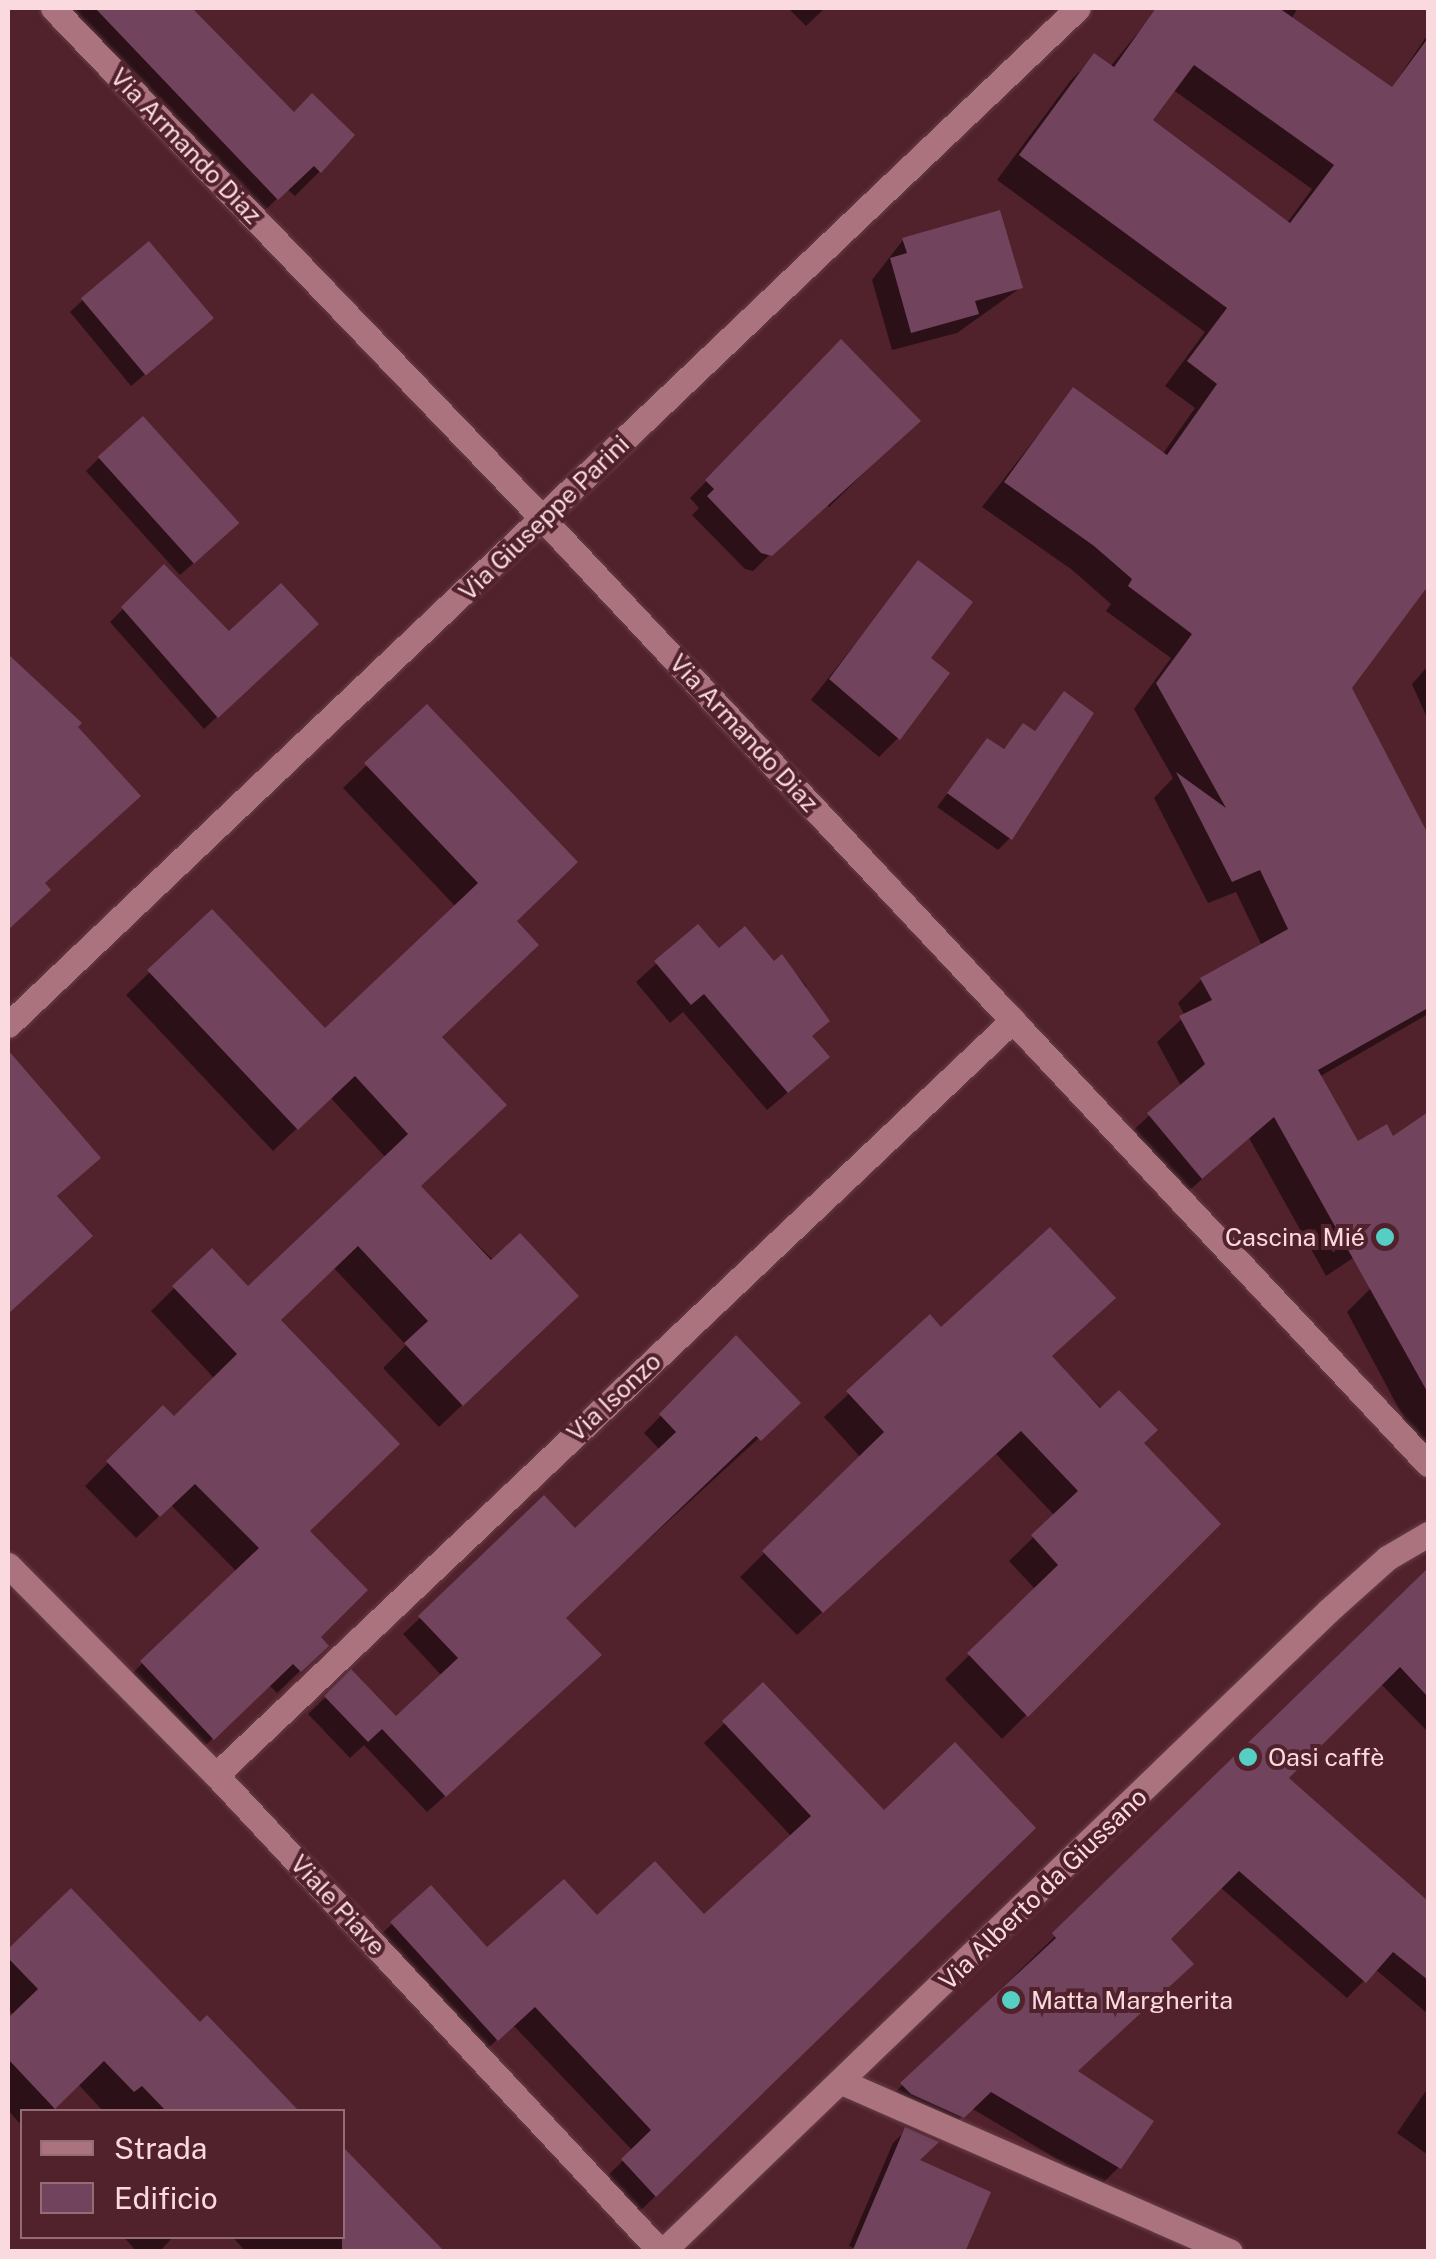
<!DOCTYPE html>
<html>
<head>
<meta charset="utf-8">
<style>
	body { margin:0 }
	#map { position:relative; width:1436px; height:2259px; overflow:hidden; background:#51212c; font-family:"Public Sans",sans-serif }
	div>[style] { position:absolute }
	.shadow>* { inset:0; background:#0007 }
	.building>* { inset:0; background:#71435c; transform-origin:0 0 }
	.roads { filter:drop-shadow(0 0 2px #673e49) drop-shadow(0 0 2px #673e49) }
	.minor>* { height:25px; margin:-12.5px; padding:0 12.5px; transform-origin:12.5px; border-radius:12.5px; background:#ab737d }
	.dots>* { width:28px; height:28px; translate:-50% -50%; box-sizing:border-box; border:5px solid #51212c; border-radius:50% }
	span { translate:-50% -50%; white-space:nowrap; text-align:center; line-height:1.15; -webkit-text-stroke:8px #51212c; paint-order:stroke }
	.street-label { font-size:25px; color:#fadadf }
	.poi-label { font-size:25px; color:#fadadf }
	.right { translate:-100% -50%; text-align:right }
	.left { translate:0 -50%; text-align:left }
	.frame { position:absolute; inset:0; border:10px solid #fadadf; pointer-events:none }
	.legend { position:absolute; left:20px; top:2109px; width:325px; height:130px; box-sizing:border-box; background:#51212c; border:2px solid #956b74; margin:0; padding:12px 18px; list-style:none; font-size:30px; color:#fadadf }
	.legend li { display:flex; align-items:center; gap:20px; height:50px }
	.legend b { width:50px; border:2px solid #956b74 }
</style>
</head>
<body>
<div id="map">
	<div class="shadow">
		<i style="clip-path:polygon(65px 8px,189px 8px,293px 115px,320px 171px,295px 196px,287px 189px,251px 224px)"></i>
		<i style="clip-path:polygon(788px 8px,825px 8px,806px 26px)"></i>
		<i style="clip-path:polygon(evenodd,1158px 8px,1298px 8px,1291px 19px,1391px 89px,1428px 34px,1428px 582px,1349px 688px,1428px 839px,1428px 1014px,1319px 1077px,1357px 1144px,1392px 1140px,1428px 1115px,1428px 1208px,1326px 1276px,1249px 1138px,1177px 1201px,1125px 1138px,1181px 1086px,1157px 1042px,1185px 1016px,1178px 1003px,1201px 980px,1262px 946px,1236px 892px,1208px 903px,1154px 798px,1173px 778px,1134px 709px,1171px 658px,1106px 611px,1111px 604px,1071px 569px,982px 507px,1073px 390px,1162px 455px,1195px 408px,1165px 386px,1205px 332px,997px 180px,1071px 80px,1095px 56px,1110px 67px,1158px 8px,1172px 89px,1312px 189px,1287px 223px,1149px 121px,1172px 89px)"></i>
		<i style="clip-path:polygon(903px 240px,1020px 288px,957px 333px,892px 350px,872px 280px)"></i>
		<i style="clip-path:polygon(83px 300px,197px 331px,131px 386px,70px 312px)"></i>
		<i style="clip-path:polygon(841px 343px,917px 421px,829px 507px,823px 502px,753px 571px,745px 569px,692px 515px,699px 508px,690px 498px)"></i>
		<i style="clip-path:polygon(99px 458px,223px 537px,180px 575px,86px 471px)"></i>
		<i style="clip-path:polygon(918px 564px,927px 659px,898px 738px,879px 757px,811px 700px)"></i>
		<i style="clip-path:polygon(164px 568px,229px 634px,303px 637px,204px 729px,110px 622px)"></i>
		<i style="clip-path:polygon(8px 657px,51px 704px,42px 883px,29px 908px,8px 928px)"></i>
		<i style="clip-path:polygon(1428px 666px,1428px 720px,1412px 684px)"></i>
		<i style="clip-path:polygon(1064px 694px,1010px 838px,998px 850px,937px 807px,988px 741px,1002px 751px,1023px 726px,1033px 733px)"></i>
		<i style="clip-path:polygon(427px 707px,514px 922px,439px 1038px,419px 1187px,553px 1319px,439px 1427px,383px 1368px,406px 1345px,333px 1267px,278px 1320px,317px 1637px,303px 1668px,277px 1693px,269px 1685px,189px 1761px,119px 1686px,237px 1572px,171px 1505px,136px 1538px,85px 1486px,163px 1408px,174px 1419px,215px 1379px,151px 1311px,212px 1251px,248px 1289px,386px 1158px,330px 1097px,273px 1151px,126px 995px,212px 912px,325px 1032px,456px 907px,343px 788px)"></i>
		<i style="clip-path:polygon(697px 927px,719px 952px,773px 964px,782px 957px,807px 987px,802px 992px,810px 1037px,807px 1076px,767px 1110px,683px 1012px,670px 1023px,636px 982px)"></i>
		<i style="clip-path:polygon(8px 1059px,98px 1158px,55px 1198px,71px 1254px,8px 1312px)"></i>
		<i style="clip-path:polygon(1428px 1260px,1428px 1463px,1347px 1312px,1370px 1289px)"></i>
		<i style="clip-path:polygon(930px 1318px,941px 1330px,1050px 1357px,1218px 1524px,1002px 1739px,945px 1679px,1036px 1590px,1009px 1561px,1055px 1516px,996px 1454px,797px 1635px,740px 1577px,861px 1458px,824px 1417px)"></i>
		<i style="clip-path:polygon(736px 1339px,797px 1403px,563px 1618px,582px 1672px,427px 1812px,364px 1745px,350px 1758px,308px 1714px,351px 1673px,396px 1719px,442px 1676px,403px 1634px,420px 1618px,575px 1531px,660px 1450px,644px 1433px)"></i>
		<i style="clip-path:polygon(1418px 1582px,1428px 1593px,1428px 1732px,1380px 1683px,1285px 1779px,1428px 1904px,1428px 2014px,1375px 1969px,1347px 1998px,1220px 1887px,1168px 1939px,1075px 2072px,1119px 2167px,1101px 2185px,971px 2108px,944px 2134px,885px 2102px)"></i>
		<i style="clip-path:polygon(763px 1686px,884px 1814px,1033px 1827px,635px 2216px,602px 2181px,633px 2151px,513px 2025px,476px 2059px,371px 1944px,430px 1888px,487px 1950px,597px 1919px,704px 1918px,792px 1837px,704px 1743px)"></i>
		<i style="clip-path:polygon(71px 1891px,200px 2025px,207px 2019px,300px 2112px,104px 2112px,78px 2084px,50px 2112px,22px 2112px,22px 2126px,8px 2110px,8px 2022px,14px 2016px,8px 2009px,8px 1953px)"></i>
		<i style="clip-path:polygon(1428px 2088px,1428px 2155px,1397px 2133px)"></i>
		<i style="clip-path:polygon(906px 2130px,916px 2161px,862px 2252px,849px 2246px,893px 2143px)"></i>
		<i style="clip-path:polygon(123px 2236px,174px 2236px,159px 2252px,137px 2252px)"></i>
		<i style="clip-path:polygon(232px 2236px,342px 2236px,440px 2252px,246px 2252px)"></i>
	</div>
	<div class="building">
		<i style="clip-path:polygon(95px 8px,192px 8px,294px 112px,312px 93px,355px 135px,321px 173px,314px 166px,278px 200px)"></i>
		<i style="clip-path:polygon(evenodd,1156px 8px,1279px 8px,1392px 87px,1428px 38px,1428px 586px,1352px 688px,1428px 834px,1428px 1008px,1318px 1070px,1358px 1141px,1387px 1124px,1393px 1136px,1428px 1112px,1428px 1393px,1274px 1117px,1202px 1179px,1147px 1113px,1205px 1064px,1179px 1016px,1212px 1000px,1200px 978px,1288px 929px,1260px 870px,1232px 882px,1176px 772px,1226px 808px,1156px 683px,1192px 634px,1128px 586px,1132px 579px,1094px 546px,1004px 482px,1073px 387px,1167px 455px,1217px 384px,1187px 361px,1227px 308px,1019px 155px,1094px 53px,1114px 67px,1156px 8px,1194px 65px,1334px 165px,1290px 223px,1153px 120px,1194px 65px)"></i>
		<i style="clip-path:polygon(1000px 210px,1023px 288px,975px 301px,979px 314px,911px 333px,890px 258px,907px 253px,902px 238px)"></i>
		<i style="left:149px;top:241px;width:101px;height:89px;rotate:50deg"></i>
		<i style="clip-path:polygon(841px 339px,921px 421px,772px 556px,761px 553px,707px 496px,714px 489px,705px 480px)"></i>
		<i style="left:143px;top:416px;width:144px;height:61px;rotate:48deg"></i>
		<i style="clip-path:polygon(918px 560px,973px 602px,931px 658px,950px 673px,900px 740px,829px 679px)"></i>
		<i style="clip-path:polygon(164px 564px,229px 631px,281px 583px,319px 624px,218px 718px,121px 607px)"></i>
		<i style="clip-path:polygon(8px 654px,82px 723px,78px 727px,141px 796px,45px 883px,51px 890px,8px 930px)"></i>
		<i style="clip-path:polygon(1064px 691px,1094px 713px,1012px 840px,947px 793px,987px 738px,1004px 749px,1023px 723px,1035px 731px)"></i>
		<i style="clip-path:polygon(427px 704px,578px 862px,517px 921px,539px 945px,442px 1037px,507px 1105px,421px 1186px,491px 1260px,520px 1233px,579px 1296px,463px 1406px,404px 1343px,428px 1321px,358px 1246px,281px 1320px,400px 1444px,310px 1531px,368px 1590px,321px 1637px,329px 1646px,301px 1672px,293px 1664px,214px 1740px,140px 1661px,259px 1548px,195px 1484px,160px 1517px,106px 1461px,163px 1405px,174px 1416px,237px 1354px,172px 1286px,212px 1248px,248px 1286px,408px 1134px,355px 1076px,298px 1130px,147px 970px,212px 909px,325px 1028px,478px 883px,364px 763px)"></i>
		<i style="clip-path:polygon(698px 924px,719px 948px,745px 926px,774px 961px,782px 954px,830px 1021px,812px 1036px,830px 1057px,788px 1093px,704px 994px,691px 1005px,654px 961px)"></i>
		<i style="clip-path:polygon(8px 1050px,101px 1158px,57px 1196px,93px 1236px,8px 1314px)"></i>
		<i style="clip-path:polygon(1050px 1227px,1116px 1298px,1052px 1356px,1100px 1408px,1119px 1390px,1158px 1430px,1144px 1443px,1221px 1524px,1028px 1717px,967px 1653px,1058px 1565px,1031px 1535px,1078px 1491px,1021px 1431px,823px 1613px,762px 1551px,884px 1432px,846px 1391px,930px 1314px,941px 1327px)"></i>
		<i style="clip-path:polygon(736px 1335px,801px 1403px,761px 1441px,756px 1436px,566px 1618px,602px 1655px,446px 1797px,382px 1729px,368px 1742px,324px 1696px,351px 1669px,396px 1716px,458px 1658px,418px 1616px,544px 1495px,575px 1528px,676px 1432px,659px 1414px)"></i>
		<i style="clip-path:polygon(1428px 1568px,1428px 1697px,1400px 1667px,1289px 1778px,1428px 1901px,1428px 1980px,1393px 1952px,1366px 1983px,1239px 1871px,1171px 1939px,1194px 1964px,1078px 2071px,1154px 2121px,1121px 2169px,991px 2092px,964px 2118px,911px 2094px,900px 2083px,1056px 1938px,1052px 1933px)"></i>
		<i style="clip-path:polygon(763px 1682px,884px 1810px,955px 1742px,1036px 1828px,656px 2197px,621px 2159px,651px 2130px,535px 2007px,498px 2041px,390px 1922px,431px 1885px,487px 1947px,564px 1879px,597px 1915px,655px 1861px,704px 1914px,811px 1816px,722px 1721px)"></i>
		<i style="clip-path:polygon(71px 1888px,200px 2022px,207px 2015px,300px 2112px,167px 2112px,142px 2086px,134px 2092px,104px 2061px,55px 2109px,8px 2059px,8px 2018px,38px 1989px,8px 1958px,8px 1949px)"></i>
		<i style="clip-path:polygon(905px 2127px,939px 2142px,920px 2160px,991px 2192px,965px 2252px,852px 2252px)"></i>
		<i style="clip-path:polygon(342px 2146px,445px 2252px,342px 2252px)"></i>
	</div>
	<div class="roads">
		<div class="minor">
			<i style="left:53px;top:8px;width:708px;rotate:46.2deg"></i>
			<i style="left:543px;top:519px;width:1295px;rotate:46.88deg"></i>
			<i style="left:8px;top:1025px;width:1476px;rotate:-43.55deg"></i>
			<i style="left:8px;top:1565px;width:296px;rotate:45.3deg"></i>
			<i style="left:216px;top:1775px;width:652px;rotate:46.99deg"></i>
			<i style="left:216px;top:1775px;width:1098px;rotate:-43.45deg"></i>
			<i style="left:844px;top:2083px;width:421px;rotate:23.6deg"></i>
			<i style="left:662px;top:2252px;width:924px;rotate:-43.9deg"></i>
			<i style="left:1328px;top:1611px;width:79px;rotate:-41.9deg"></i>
			<i style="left:1387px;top:1558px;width:48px;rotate:-30.3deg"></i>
		</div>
	</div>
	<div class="dots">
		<i style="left:1385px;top:1237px;background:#56cec4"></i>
		<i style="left:1248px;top:1757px;background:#56cec4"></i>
		<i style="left:1011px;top:2000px;background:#56cec4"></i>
	</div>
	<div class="street-label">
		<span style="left:186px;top:146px;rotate:46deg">Via Armando Diaz</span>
		<span style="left:544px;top:518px;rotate:-44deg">Via Giuseppe Parini</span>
		<span style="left:744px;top:733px;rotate:47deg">Via Armando Diaz</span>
		<span style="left:614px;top:1397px;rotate:-43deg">Via Isonzo</span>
		<span style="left:1043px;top:1889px;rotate:-44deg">Via Alberto da Giussano</span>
		<span style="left:338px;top:1905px;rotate:47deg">Viale Piave</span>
	</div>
	<div class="poi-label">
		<span class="right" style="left:1365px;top:1237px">Cascina Mié</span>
		<span class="left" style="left:1268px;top:1757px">Oasi caffè</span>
		<span class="left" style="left:1031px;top:2000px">Matta Margherita</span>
	</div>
	<div class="frame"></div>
	<ul class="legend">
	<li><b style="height:12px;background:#ab737d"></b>Strada</li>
	<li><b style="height:28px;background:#71435c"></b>Edificio</li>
	</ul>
</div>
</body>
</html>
